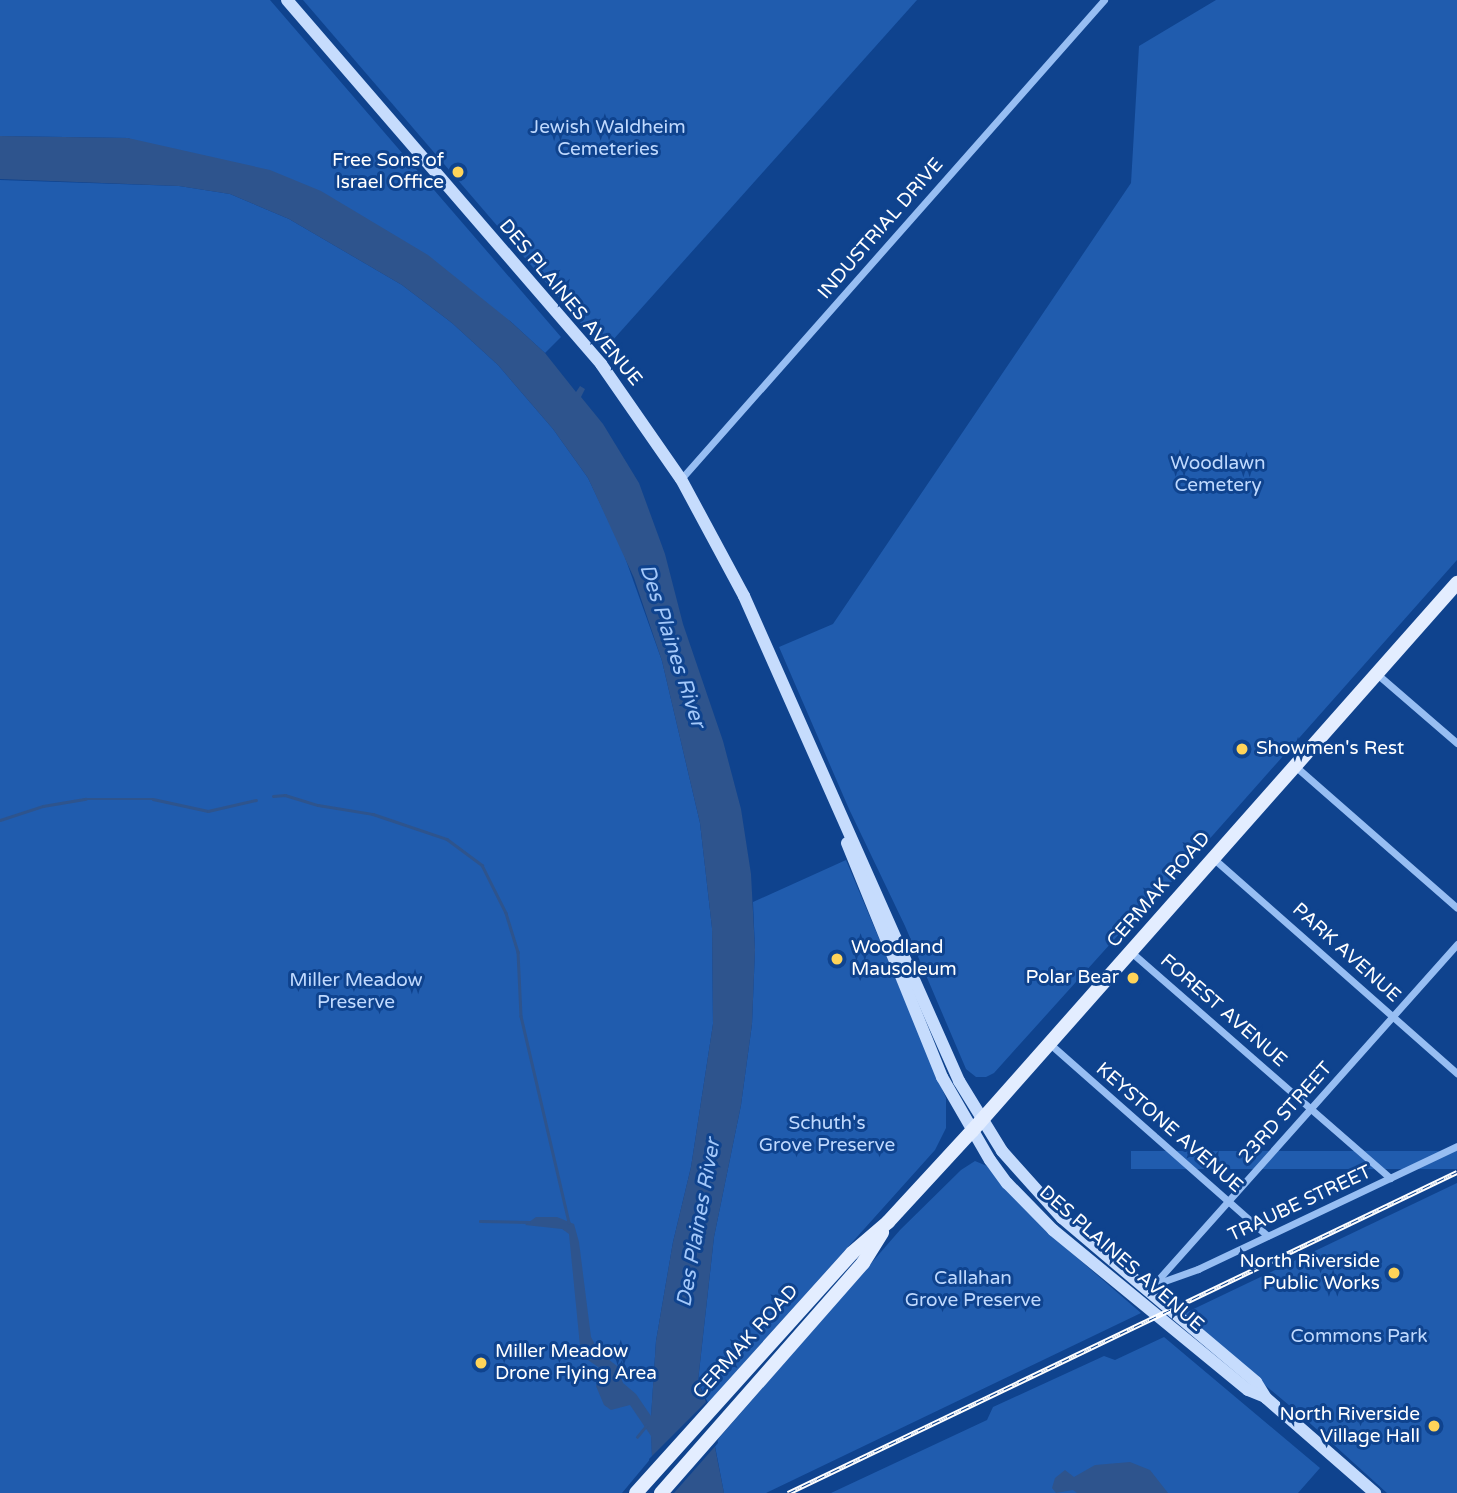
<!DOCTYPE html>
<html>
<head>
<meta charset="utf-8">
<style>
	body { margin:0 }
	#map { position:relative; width:1457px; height:1493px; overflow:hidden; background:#0f438e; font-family:"Varela Round",sans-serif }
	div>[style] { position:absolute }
	.green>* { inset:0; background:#205cae; transform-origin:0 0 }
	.water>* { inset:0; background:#2e548d }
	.pier>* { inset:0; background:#0f438e }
	.stream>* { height:2.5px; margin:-1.25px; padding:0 1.25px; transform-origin:1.25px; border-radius:1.25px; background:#2e548d }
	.street>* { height:7px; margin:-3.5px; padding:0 3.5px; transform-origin:3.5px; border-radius:3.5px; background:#97bef3 }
	.secondary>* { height:12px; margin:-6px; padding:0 6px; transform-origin:6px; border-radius:6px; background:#c6dcfd }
	.primary>* { height:14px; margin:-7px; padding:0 7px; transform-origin:7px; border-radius:7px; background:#e3edff }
	.rail>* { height:5px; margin-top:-2.5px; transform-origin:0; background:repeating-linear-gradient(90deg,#0f438e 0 8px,#fff 0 16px); box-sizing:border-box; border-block:2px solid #fff }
	.dots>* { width:19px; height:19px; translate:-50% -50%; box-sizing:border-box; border:4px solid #0f438e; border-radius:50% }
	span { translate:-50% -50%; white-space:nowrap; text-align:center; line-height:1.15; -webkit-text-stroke:6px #0f438e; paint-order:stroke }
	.park-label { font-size:19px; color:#bfd9fe }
	.poi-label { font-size:19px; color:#fff }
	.right { translate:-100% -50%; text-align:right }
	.left { translate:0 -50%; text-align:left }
	.street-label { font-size:19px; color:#fff }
	.water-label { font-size:21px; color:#a3c8fa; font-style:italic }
</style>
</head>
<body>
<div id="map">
	<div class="green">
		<i style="clip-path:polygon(0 0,270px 0,561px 337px,545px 353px,510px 321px,128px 138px,0 136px)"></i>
		<i style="clip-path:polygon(303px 0,917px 0,604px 350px)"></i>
		<i style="clip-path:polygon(1216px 0,1457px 0,1457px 560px,1143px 914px,1130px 922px,994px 1073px,986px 1077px,976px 1077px,966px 1069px,905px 926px,849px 809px,779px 647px,833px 624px,1131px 183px,1139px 46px)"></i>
		<i style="clip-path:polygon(0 180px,179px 186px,230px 194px,289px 219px,402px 285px,452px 323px,498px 365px,553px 429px,588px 478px,622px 549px,662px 661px,700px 823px,712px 928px,713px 1024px,691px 1167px,673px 1242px,656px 1341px,651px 1418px,652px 1457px,622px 1493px,0 1493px)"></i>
		<i style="clip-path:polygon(846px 860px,946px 1098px,946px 1128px,935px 1150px,708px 1403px,698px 1381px,714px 1237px,741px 1105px,752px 1024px,755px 950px,753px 902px)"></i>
		<i style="left:1457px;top:1151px;width:18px;height:326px;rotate:90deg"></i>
		<i style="clip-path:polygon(975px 1161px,987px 1166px,1044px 1229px,1141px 1313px,766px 1493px,724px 1493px,715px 1446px,719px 1438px,900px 1230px,961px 1170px)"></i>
		<i style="clip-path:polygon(1457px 1183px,1457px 1493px,1387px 1493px,1302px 1416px,1181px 1315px)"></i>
		<i style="clip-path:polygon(1164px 1337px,1320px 1468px,1298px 1493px,831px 1493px,987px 1420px,993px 1407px,1104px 1356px,1115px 1360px)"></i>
	</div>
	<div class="water">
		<i style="clip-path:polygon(0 136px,128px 138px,270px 170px,321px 191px,428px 255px,510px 321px,545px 353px,576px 392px,580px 386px,585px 389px,581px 397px,603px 424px,639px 483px,665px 554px,683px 624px,723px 741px,741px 809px,751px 874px,755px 950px,752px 1024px,741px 1105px,714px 1237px,698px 1381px,706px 1402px,724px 1493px,662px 1493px,652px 1457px,651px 1436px,630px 1405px,611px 1410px,604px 1405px,596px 1386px,601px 1369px,585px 1358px,580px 1346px,569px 1234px,562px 1229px,525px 1225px,536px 1217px,557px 1217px,574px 1224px,579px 1242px,591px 1337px,599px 1352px,617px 1366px,623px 1383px,636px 1394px,651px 1416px,656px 1341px,673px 1242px,691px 1167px,713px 1024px,712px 928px,700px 823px,662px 661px,634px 578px,588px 478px,553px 429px,498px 365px,452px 323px,402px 285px,289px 219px,230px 194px,179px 186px,0 179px)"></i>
		<i style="clip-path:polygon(1130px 1462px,1150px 1470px,1168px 1493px,1077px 1493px,1073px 1490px,1056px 1493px,1052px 1488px,1055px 1478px,1065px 1470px,1074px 1477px,1095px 1465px)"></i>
	</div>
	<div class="pier">
		<i style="clip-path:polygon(707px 1401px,718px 1443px,674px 1493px,659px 1493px,649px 1459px)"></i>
	</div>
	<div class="stream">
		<i style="left:273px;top:796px;width:12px;rotate:-5deg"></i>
		<i style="left:285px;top:795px;width:34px;rotate:17deg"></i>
		<i style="left:318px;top:805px;width:56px;rotate:9.3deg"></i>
		<i style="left:373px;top:814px;width:78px;rotate:18.7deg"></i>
		<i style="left:447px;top:839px;width:44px;rotate:36.6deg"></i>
		<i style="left:482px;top:865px;width:54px;rotate:63.4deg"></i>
		<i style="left:506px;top:913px;width:41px;rotate:72.9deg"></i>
		<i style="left:518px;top:952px;width:64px;rotate:87.3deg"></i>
		<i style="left:521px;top:1016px;width:212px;rotate:76.9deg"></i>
		<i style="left:0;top:820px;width:45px;rotate:-18deg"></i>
		<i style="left:43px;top:806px;width:43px;rotate:-9.5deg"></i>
		<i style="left:85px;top:799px;width:68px"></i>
		<i style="left:153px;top:799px;width:56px;rotate:12.3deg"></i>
		<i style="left:208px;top:811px;width:49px;rotate:-12.9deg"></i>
		<i style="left:480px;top:1221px;width:49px;rotate:1.2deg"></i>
		<i style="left:637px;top:1437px;width:14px;rotate:-51deg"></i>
	</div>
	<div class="street">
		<i style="left:681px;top:479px;width:639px;rotate:-48.55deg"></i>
		<i style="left:1377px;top:674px;width:106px;rotate:40.8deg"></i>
		<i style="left:1295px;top:766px;width:215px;rotate:41.2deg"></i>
		<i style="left:1214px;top:859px;width:324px;rotate:41.4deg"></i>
		<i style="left:1131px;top:952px;width:344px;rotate:41.1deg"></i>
		<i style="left:1050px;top:1044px;width:290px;rotate:41.4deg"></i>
		<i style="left:1156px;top:1284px;width:45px;rotate:-19.7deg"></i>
		<i style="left:1198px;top:1269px;width:287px;rotate:-25.4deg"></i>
		<i style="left:1148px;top:1291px;width:465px;rotate:-48.3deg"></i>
	</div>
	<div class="secondary">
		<i style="left:287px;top:0;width:481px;rotate:49.2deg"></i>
		<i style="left:601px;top:364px;width:140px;rotate:55.2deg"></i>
		<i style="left:681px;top:479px;width:133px;rotate:61.7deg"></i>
		<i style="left:744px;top:596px;width:531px;rotate:66.09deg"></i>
		<i style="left:959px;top:1081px;width:82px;rotate:58.4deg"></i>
		<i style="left:1002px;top:1151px;width:90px;rotate:48.2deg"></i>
		<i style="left:1062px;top:1218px;width:254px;rotate:40.2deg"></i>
		<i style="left:1256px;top:1382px;width:19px;rotate:58deg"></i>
		<i style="left:1266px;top:1398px;width:145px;rotate:41.1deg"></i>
		<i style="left:847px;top:843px;width:253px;rotate:67.9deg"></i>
		<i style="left:942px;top:1077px;width:96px;rotate:60deg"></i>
		<i style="left:990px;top:1160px;width:29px;rotate:54deg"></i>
		<i style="left:1007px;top:1183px;width:66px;rotate:45.6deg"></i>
		<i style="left:1053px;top:1230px;width:252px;rotate:39.4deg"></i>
		<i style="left:1248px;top:1390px;width:18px;rotate:22deg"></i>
	</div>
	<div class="primary">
		<i style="left:636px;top:1493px;width:323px;rotate:-48deg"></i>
		<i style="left:852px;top:1253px;width:48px;rotate:-40.7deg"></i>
		<i style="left:888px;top:1222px;width:124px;rotate:-47.3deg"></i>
		<i style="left:972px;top:1131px;width:732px;rotate:-48.49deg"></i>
		<i style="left:661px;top:1493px;width:306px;rotate:-48.7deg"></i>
		<i style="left:863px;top:1263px;width:36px;rotate:-58deg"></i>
	</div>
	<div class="rail">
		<i style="left:788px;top:1493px;width:742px;rotate:-25.63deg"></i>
	</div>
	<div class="dots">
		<i style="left:458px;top:172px;background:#ffd459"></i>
		<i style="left:1242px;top:749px;background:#ffd459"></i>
		<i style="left:837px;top:959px;background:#ffd459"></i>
		<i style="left:1133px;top:978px;background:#ffd459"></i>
		<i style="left:1394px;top:1273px;background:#ffd459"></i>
		<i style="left:481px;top:1363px;background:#ffd459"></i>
		<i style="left:1434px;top:1426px;background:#ffd459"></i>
	</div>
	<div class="park-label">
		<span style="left:608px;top:139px">Jewish Waldheim<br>Cemeteries</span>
		<span style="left:1218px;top:475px">Woodlawn<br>Cemetery</span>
		<span style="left:356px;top:992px">Miller Meadow<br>Preserve</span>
		<span style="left:827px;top:1135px">Schuth's<br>Grove Preserve</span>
		<span style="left:973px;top:1290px">Callahan<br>Grove Preserve</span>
		<span style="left:1359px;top:1337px">Commons Park</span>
	</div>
	<div class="poi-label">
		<span class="right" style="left:444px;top:172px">Free Sons of<br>Israel Office</span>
		<span class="left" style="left:1256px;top:749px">Showmen's Rest</span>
		<span class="left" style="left:851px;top:959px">Woodland<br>Mausoleum</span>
		<span class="right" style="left:1119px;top:978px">Polar Bear</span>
		<span class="right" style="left:1380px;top:1273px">North Riverside<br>Public Works</span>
		<span class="left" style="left:495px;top:1363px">Miller Meadow<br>Drone Flying Area</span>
		<span class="right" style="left:1420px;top:1426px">North Riverside<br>Village Hall</span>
	</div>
	<div class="street-label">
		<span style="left:881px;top:229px;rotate:-49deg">INDUSTRIAL DRIVE</span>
		<span style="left:570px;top:303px;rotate:50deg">DES PLAINES AVENUE</span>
		<span style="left:1159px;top:890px;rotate:-49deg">CERMAK ROAD</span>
		<span style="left:1346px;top:953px;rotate:42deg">PARK AVENUE</span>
		<span style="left:1223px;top:1011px;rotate:41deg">FOREST AVENUE</span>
		<span style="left:1286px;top:1113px;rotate:-48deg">23RD STREET</span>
		<span style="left:1169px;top:1128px;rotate:41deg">KEYSTONE AVENUE</span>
		<span style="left:1300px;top:1204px;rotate:-25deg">TRAUBE STREET</span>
		<span style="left:1121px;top:1259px;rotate:41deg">DES PLAINES AVENUE</span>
		<span style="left:746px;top:1342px;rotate:-48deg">CERMAK ROAD</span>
	</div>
	<div class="water-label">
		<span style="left:672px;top:646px;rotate:72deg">Des Plaines River</span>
		<span style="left:699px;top:1223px;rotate:-80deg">Des Plaines River</span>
	</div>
</div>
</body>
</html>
